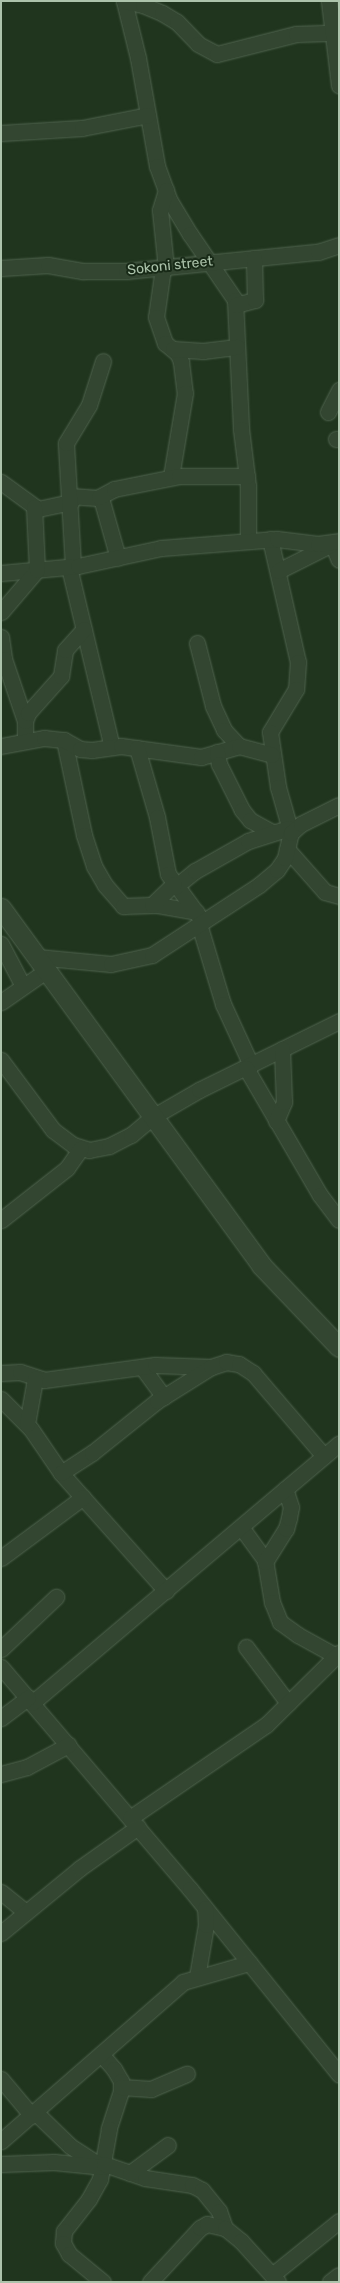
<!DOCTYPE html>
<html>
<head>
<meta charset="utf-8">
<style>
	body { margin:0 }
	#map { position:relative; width:340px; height:2283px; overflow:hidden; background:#20351e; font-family:Rubik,sans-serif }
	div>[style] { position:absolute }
	.roads { filter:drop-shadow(0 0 1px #50644f) drop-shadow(0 0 1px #50644f) }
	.minor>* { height:15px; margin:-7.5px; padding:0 7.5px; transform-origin:7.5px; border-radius:7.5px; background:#334631 }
	.tertiary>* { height:19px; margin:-9.5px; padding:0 9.5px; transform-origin:9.5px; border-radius:9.5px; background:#334631 }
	span { translate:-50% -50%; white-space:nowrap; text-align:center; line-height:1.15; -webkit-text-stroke:4px #182a17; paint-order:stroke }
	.street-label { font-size:14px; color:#acc3ab }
	.frame { position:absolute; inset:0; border:2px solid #acc3ab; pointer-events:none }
</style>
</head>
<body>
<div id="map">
	<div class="roads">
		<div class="minor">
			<i style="left:124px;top:1px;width:59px;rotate:76.2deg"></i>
			<i style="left:138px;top:58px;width:110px;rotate:80deg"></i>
			<i style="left:157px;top:166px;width:37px;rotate:70deg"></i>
			<i style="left:170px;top:201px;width:39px;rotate:59deg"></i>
			<i style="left:190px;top:234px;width:80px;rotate:55.7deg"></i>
			<i style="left:235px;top:300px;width:129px;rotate:87.3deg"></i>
			<i style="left:241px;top:429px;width:57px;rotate:83deg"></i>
			<i style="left:248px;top:486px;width:55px;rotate:90deg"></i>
			<i style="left:124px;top:1px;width:19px;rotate:12deg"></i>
			<i style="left:143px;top:5px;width:21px;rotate:23deg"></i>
			<i style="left:162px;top:13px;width:17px;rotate:31deg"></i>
			<i style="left:177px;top:22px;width:30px;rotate:46deg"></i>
			<i style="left:198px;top:44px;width:21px;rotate:28deg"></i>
			<i style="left:217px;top:54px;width:81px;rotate:-14.2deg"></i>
			<i style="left:296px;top:34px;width:37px;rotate:-2deg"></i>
			<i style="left:329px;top:1px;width:85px;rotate:83.2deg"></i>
			<i style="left:1px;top:133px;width:81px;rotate:-3.5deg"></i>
			<i style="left:82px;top:128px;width:67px;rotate:-11.1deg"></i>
			<i style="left:1px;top:268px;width:47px;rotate:-3.7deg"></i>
			<i style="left:48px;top:265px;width:36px;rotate:10deg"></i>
			<i style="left:83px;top:271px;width:43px"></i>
			<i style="left:126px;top:271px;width:193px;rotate:-5.7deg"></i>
			<i style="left:318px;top:252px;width:22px;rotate:-18deg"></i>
			<i style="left:163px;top:268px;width:49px;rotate:98.1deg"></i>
			<i style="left:156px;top:317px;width:28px;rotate:71deg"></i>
			<i style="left:165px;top:343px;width:17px;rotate:40deg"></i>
			<i style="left:178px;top:354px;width:9px;rotate:69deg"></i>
			<i style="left:181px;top:362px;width:31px;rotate:83deg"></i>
			<i style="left:185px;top:393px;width:85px;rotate:99.5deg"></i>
			<i style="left:166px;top:268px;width:58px;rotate:-95.9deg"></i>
			<i style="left:160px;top:210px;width:21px;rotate:-73deg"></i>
			<i style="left:236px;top:305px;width:20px;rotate:-15deg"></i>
			<i style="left:255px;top:300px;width:42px;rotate:-91.4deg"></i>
			<i style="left:173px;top:349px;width:30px;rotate:4deg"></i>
			<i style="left:203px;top:351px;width:34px;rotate:-7deg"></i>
			<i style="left:328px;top:412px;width:25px;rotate:-63deg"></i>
			<i style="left:336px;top:439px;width:3px"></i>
			<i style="left:1px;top:482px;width:46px;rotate:36.1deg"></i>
			<i style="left:38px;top:509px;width:34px;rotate:-12deg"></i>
			<i style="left:70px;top:496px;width:31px;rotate:4deg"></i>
			<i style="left:101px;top:498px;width:62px;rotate:74.2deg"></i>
			<i style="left:99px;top:497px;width:17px;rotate:-28deg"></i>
			<i style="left:114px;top:489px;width:66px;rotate:-11.3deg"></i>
			<i style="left:179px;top:476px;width:68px"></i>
			<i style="left:270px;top:539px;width:126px;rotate:77.2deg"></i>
			<i style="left:298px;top:662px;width:27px;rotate:94deg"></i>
			<i style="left:296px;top:689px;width:50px;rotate:121.2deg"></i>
			<i style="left:270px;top:732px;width:56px;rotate:81.7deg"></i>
			<i style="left:278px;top:787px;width:48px;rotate:74.2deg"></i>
			<i style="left:332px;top:543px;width:18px;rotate:68deg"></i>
			<i style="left:73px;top:566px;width:123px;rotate:-93.3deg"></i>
			<i style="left:66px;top:443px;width:44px;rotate:-58.8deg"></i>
			<i style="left:89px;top:405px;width:46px;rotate:-72.3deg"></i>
			<i style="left:69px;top:567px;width:185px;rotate:76.6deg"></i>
			<i style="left:278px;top:571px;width:58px;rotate:-26.6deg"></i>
			<i style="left:1px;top:573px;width:77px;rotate:-5.2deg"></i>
			<i style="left:78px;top:566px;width:85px;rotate:-12.2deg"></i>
			<i style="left:161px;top:548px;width:116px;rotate:-4.4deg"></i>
			<i style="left:277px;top:539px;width:41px;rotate:7deg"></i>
			<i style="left:318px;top:544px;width:21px;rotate:-8deg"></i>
			<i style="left:1px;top:612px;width:55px;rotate:-49.4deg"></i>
			<i style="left:37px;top:570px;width:63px;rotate:-92.7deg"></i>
			<i style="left:1px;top:637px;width:22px;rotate:82deg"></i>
			<i style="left:4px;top:659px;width:65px;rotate:71.3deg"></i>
			<i style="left:197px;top:643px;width:65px;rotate:75.7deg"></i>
			<i style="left:213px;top:706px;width:26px;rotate:65deg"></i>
			<i style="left:224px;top:730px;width:22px;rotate:47deg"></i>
			<i style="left:25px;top:740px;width:19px;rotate:-90deg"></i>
			<i style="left:25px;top:721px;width:9px;rotate:-69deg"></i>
			<i style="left:28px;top:713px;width:50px;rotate:-48.3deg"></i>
			<i style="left:61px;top:676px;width:26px;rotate:-81deg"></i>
			<i style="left:65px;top:650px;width:28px;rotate:-48deg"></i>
			<i style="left:64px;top:740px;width:97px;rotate:78.1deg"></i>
			<i style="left:84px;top:835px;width:33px;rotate:72deg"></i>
			<i style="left:94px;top:866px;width:22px;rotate:60deg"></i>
			<i style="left:105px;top:885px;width:28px;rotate:49deg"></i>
			<i style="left:123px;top:906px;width:35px;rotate:-2deg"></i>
			<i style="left:158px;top:905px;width:39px;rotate:10deg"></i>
			<i style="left:1px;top:746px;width:44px;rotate:-10.5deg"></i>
			<i style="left:44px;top:738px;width:20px;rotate:6deg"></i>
			<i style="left:64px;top:740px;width:18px;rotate:29deg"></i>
			<i style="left:80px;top:749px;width:12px;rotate:5deg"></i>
			<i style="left:92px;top:750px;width:29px;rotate:-8deg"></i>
			<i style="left:121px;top:746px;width:81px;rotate:7.8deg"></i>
			<i style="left:201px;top:757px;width:40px;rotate:-16deg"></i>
			<i style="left:239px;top:746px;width:34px;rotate:15deg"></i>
			<i style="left:137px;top:748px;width:72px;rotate:73.8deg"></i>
			<i style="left:157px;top:817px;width:58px;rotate:79.1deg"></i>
			<i style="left:168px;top:874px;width:51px;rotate:53.8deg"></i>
			<i style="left:217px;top:752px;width:12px;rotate:81deg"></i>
			<i style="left:219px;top:764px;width:51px;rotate:63.4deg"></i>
			<i style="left:242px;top:810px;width:13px;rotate:51deg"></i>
			<i style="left:250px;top:820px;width:26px;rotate:29deg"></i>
			<i style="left:287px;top:849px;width:57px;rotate:48.5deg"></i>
			<i style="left:325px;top:892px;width:15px;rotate:16deg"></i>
			<i style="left:175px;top:887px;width:26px;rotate:-39deg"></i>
			<i style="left:195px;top:871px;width:61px;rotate:-29.5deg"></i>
			<i style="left:248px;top:841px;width:43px;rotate:-17.6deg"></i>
			<i style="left:152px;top:905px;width:30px;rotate:-44deg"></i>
			<i style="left:199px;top:924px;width:84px;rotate:73.3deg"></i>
			<i style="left:223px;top:1004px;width:67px;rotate:65.3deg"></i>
			<i style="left:1px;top:944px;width:47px;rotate:62.4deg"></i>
			<i style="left:37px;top:957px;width:74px;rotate:5.4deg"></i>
			<i style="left:111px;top:964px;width:42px;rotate:-12.4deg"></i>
			<i style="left:152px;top:955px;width:128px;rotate:-33.2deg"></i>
			<i style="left:259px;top:885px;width:23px;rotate:-40deg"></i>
			<i style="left:277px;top:870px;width:14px;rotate:-56deg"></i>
			<i style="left:285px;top:858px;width:26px;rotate:-77deg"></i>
			<i style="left:291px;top:833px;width:13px;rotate:-42deg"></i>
			<i style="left:301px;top:824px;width:42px;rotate:-26.6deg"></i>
			<i style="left:1px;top:1002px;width:56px;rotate:-34.8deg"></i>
			<i style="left:1px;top:1060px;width:87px;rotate:53.4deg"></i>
			<i style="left:53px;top:1130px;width:25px;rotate:37deg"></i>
			<i style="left:73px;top:1145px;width:17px;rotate:17deg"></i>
			<i style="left:89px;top:1150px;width:20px;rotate:-11deg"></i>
			<i style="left:109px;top:1146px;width:25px;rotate:-27deg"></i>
			<i style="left:131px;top:1135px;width:30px;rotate:-40deg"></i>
			<i style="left:154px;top:1116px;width:52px;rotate:-30deg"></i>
			<i style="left:199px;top:1090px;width:156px;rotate:-26.2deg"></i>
			<i style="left:246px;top:1068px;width:147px;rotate:59.8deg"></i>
			<i style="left:320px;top:1195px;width:31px;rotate:53deg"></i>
			<i style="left:276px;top:1121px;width:21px;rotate:-67deg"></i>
			<i style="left:284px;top:1102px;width:53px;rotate:-92.2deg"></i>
			<i style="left:1px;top:1220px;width:84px;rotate:-38.2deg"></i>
			<i style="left:67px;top:1168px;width:24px;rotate:-55deg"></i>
			<i style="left:142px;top:1367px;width:37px;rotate:54deg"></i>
			<i style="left:1px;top:1373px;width:19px;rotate:-3deg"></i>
			<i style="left:20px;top:1372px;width:25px;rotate:18deg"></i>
			<i style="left:44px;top:1380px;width:112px;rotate:-7.7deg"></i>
			<i style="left:155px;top:1365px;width:56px;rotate:2deg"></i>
			<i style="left:1px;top:1399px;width:42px;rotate:45deg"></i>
			<i style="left:31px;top:1429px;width:53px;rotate:55.7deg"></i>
			<i style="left:61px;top:1473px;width:158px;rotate:48.3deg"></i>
			<i style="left:27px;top:1424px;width:46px;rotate:-79.9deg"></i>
			<i style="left:61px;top:1473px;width:37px;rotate:-33deg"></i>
			<i style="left:92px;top:1453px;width:83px;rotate:-38.7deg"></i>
			<i style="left:157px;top:1401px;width:64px;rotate:-32.2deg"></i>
			<i style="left:211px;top:1367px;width:16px;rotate:-18deg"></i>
			<i style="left:226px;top:1362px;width:13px;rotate:9deg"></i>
			<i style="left:239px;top:1364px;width:17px;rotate:33deg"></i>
			<i style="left:253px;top:1373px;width:109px;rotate:49.5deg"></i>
			<i style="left:241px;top:1527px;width:41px;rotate:54deg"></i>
			<i style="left:265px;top:1560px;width:43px;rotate:80.5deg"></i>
			<i style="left:272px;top:1602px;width:22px;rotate:68deg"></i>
			<i style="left:280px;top:1622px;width:22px;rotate:36deg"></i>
			<i style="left:298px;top:1635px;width:43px;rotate:28.9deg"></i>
			<i style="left:1px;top:1558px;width:102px;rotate:-36.6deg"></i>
			<i style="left:265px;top:1562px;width:39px;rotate:-58deg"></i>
			<i style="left:286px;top:1529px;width:11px;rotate:-75deg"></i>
			<i style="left:289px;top:1518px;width:11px;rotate:-80deg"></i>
			<i style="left:291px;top:1507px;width:19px;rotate:-108deg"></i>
			<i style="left:246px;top:1647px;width:70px;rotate:53.1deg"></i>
			<i style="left:1px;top:1649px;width:76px;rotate:-43.4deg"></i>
			<i style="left:1px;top:1667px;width:292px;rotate:49.6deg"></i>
			<i style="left:190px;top:1889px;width:238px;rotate:51.2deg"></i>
			<i style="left:32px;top:1703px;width:402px;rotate:-40.2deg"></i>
			<i style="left:1px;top:1718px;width:34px;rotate:-37deg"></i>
			<i style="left:1px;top:1774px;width:27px;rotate:-15deg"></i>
			<i style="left:27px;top:1767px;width:47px;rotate:-28.2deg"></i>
			<i style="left:130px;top:1818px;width:165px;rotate:-34.4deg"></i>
			<i style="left:266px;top:1725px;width:103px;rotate:-44.6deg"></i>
			<i style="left:1px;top:1892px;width:32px;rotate:39deg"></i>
			<i style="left:1px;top:1933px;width:102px;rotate:-39.4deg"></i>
			<i style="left:80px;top:1868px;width:71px;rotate:-35.3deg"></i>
			<i style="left:197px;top:1977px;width:53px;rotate:-80.2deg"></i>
			<i style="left:206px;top:1925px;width:17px;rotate:-93deg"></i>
			<i style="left:101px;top:2054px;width:20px;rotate:49deg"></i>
			<i style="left:114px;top:2069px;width:14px;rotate:60deg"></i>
			<i style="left:121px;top:2081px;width:10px;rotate:90deg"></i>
			<i style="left:121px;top:2091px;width:40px;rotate:108deg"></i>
			<i style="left:109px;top:2129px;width:51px;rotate:100.2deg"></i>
			<i style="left:100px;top:2179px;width:23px;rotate:119deg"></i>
			<i style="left:89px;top:2199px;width:41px;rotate:128deg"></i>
			<i style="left:64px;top:2231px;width:12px;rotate:95deg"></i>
			<i style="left:63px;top:2243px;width:13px;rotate:61deg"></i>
			<i style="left:69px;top:2254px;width:44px;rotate:39.5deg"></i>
			<i style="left:1px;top:2079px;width:48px;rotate:50deg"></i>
			<i style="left:121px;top:2087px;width:30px;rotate:4deg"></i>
			<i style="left:151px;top:2089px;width:39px;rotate:-23deg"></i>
			<i style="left:36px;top:2113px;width:47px;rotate:44.1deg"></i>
			<i style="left:70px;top:2146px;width:37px;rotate:33deg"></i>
			<i style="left:1px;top:2141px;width:242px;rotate:-41.1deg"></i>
			<i style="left:183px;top:1982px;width:69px;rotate:-16.1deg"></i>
			<i style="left:1px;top:2164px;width:53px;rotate:-2.2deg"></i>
			<i style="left:54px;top:2162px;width:50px;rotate:5.7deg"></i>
			<i style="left:104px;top:2164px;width:43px;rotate:18.9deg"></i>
			<i style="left:145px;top:2178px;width:48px;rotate:8.5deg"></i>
			<i style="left:192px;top:2185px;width:11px;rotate:27deg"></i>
			<i style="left:202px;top:2190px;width:27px;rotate:51deg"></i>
			<i style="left:219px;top:2211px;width:18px;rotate:71deg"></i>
			<i style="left:130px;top:2173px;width:47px;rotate:-36.4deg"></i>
			<i style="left:272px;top:2275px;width:86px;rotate:-38.9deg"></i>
			<i style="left:150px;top:2282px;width:74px;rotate:-47.2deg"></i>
			<i style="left:200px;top:2228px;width:8px;rotate:-30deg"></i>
			<i style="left:207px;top:2224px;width:18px;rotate:13deg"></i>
			<i style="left:225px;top:2228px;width:21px;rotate:39deg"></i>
			<i style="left:241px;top:2241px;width:55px;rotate:47.9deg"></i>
			<i style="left:330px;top:2282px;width:11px;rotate:-38deg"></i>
		</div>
		<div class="tertiary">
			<i style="left:1px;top:908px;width:442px;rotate:53.9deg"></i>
			<i style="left:261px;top:1265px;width:113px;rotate:46.4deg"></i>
		</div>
	</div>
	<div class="street-label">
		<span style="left:170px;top:266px;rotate:-6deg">Sokoni street</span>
	</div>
	<div class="frame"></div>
</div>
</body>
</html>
